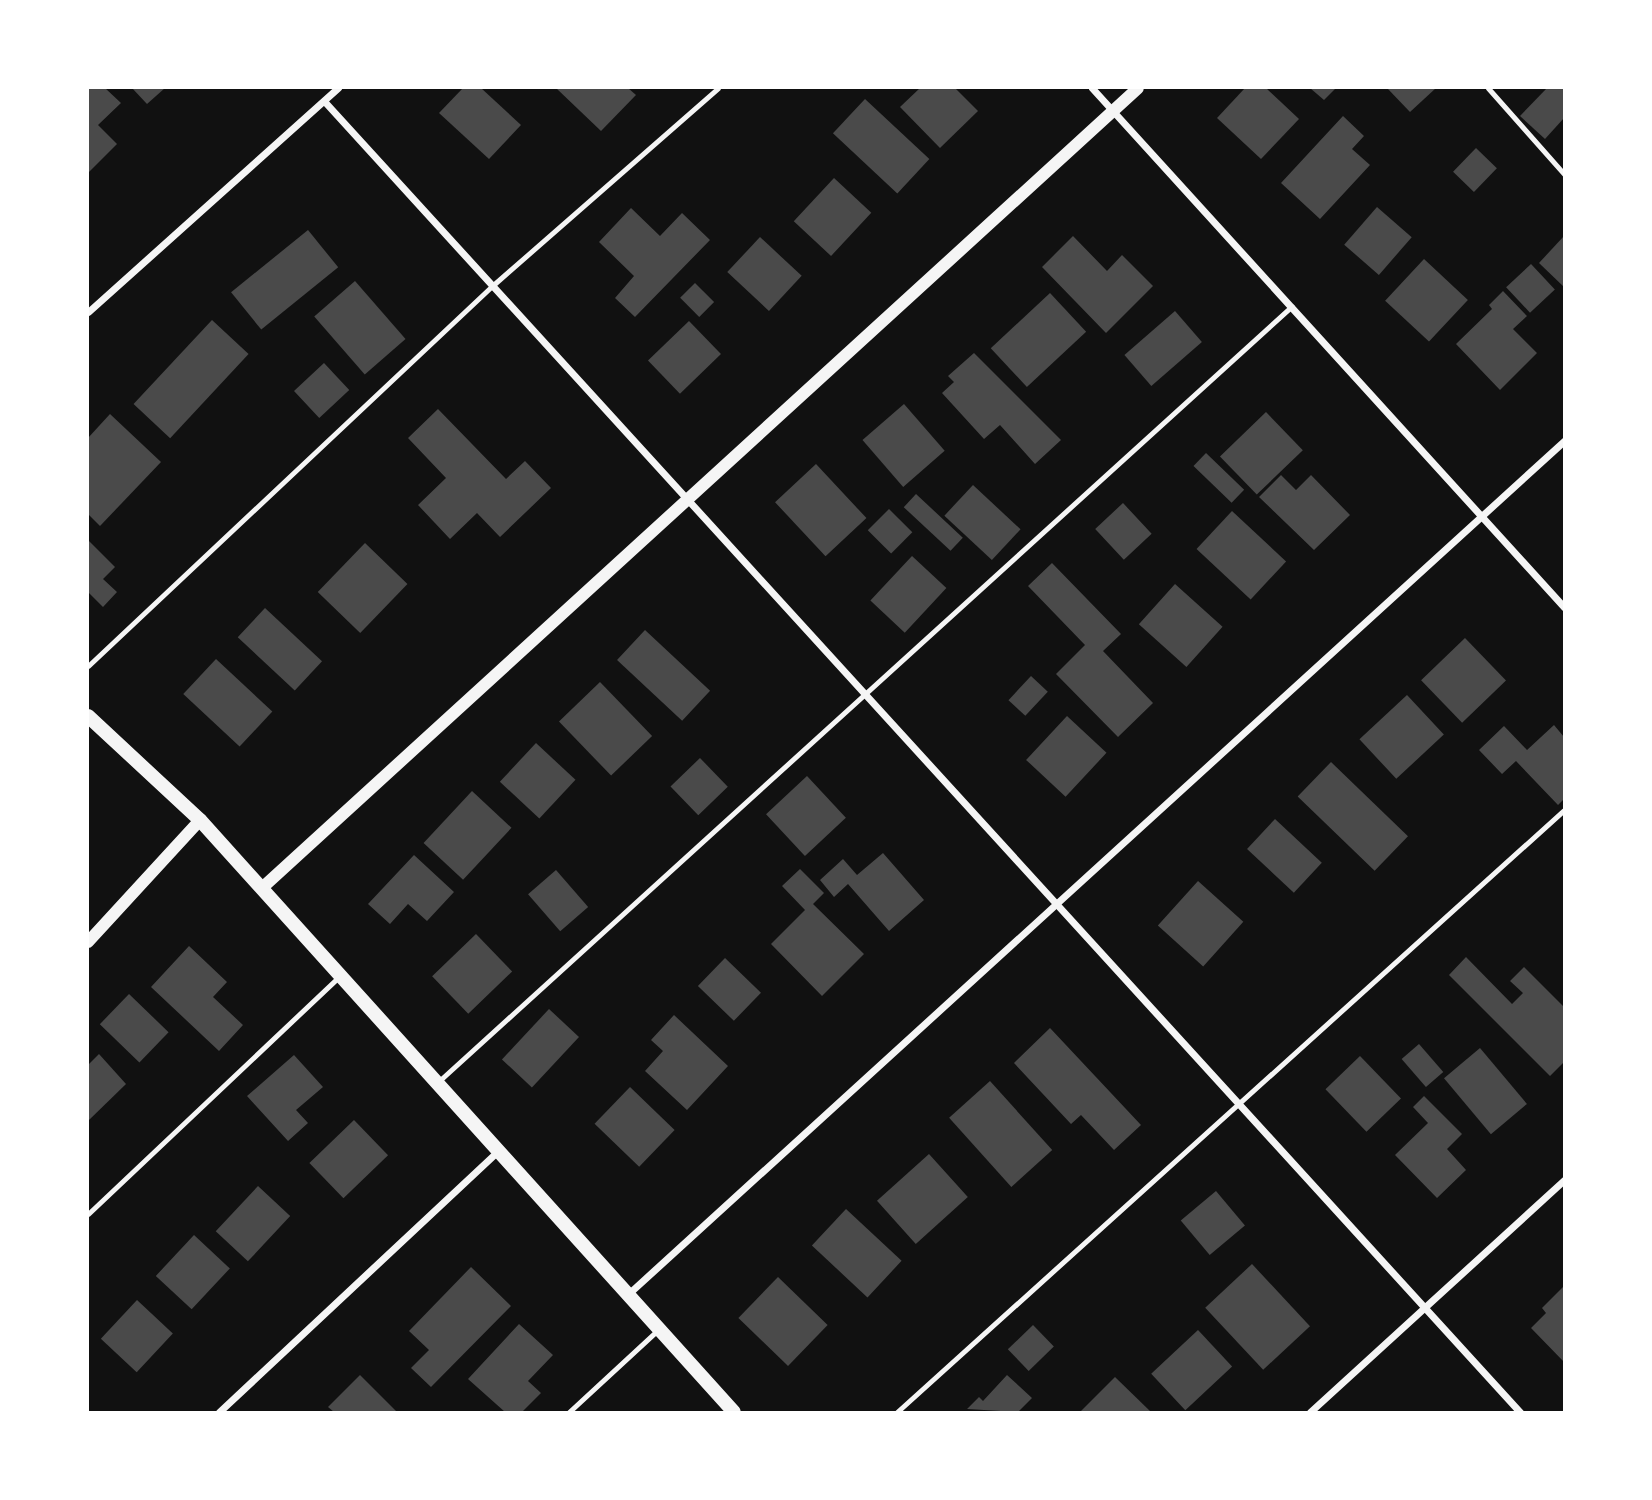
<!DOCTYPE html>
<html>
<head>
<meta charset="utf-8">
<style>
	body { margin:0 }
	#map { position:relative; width:1652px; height:1500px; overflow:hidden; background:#111; font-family:"Work Sans",sans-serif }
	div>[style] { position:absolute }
	.building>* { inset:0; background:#4a4a4a; transform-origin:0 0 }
	.service>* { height:5px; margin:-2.5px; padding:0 2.5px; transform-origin:2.5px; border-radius:2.5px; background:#f5f5f5 }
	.minor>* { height:7px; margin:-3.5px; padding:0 3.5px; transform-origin:3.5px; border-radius:3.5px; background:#f5f5f5 }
	.tertiary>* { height:12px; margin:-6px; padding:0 6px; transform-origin:6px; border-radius:6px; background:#f5f5f5 }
	.secondary>* { height:14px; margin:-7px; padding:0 7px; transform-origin:7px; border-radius:7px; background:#f5f5f5 }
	span { translate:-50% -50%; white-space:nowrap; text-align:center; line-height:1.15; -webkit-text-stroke:6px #fff; paint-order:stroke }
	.frame { position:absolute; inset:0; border:89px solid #fff; pointer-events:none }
</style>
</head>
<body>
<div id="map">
	<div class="building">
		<i style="clip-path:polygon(88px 88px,105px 88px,121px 103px,98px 125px,117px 144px,88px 173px)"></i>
		<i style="clip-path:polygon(132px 88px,165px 88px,147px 104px)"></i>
		<i style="clip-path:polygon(463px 88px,481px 88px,521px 125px,489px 159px,439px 113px)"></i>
		<i style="clip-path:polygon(556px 88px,628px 88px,636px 95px,601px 131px)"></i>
		<i style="clip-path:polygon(920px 88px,955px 88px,978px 111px,940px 148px,900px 107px)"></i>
		<i style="clip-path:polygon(1245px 88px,1266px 88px,1299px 119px,1261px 159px,1217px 118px)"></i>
		<i style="clip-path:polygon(1310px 88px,1336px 88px,1324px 100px)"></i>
		<i style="clip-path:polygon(1387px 88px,1436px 88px,1410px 112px)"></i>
		<i style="clip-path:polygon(1547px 88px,1564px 88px,1564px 118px,1545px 139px,1520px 116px)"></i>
		<i style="left:865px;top:99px;width:88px;height:47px;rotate:43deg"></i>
		<i style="clip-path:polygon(1343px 116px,1364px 136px,1352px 149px,1370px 165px,1320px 219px,1281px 183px)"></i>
		<i style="left:1476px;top:148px;width:29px;height:33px;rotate:44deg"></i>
		<i style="left:834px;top:178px;width:51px;height:59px;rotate:43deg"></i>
		<i style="left:1377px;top:207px;width:46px;height:50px;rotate:41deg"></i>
		<i style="clip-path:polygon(631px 208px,660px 236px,682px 213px,710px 240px,635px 317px,615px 298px,634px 276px,599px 242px)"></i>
		<i style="left:308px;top:230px;width:48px;height:99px;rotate:51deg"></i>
		<i style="clip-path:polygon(1073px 236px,1107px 271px,1122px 255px,1153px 286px,1106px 333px,1042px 267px)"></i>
		<i style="clip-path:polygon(1564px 236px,1564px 287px,1539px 263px)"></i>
		<i style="left:760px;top:237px;width:57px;height:48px;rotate:43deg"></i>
		<i style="left:1424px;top:259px;width:60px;height:57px;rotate:43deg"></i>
		<i style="left:1531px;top:264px;width:35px;height:34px;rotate:47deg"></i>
		<i style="left:355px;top:281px;width:77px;height:54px;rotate:49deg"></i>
		<i style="left:695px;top:283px;width:27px;height:21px;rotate:45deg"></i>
		<i style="clip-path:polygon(1503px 291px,1527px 316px,1513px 329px,1537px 353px,1500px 390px,1456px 344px,1492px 309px,1489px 305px)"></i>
		<i style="left:1050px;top:293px;width:53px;height:81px;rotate:47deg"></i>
		<i style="left:1175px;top:311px;width:41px;height:67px;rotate:49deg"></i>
		<i style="left:212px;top:320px;width:50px;height:115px;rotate:43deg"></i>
		<i style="left:689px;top:321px;width:46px;height:57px;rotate:46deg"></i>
		<i style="clip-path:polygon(974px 353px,1061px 440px,1035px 464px,1000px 425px,984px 439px,942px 393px,954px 382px,948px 376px)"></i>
		<i style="left:324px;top:363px;width:37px;height:41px;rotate:47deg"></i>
		<i style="left:904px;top:404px;width:62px;height:55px;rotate:49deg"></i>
		<i style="clip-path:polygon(438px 409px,506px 479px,525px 461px,551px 488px,500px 537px,477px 513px,450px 539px,418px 505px,446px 478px,408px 438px)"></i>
		<i style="left:1266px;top:412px;width:53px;height:64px;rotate:46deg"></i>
		<i style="clip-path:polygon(110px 414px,161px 462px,100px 526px,88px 514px,88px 438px)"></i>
		<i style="left:1206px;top:453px;width:53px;height:18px;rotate:44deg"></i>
		<i style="left:816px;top:464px;width:74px;height:56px;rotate:47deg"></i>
		<i style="clip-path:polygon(1281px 475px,1296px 490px,1311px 475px,1350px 515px,1314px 550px,1259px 497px)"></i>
		<i style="left:973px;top:485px;width:65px;height:42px;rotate:43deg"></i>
		<i style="left:916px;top:494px;width:64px;height:18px;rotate:43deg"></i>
		<i style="left:1123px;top:503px;width:42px;height:38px;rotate:47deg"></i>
		<i style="left:889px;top:509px;width:33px;height:30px;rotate:45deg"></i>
		<i style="left:1232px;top:511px;width:74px;height:52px;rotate:43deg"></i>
		<i style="clip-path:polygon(88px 540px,115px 567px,103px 579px,117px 592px,103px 607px,88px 592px)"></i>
		<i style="left:365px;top:543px;width:59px;height:68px;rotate:44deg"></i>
		<i style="left:912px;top:556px;width:47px;height:61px;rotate:43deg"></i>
		<i style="clip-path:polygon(1052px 563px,1121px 634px,1103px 651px,1153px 703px,1118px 737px,1056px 674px,1085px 645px,1028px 586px)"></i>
		<i style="left:1175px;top:584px;width:64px;height:54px;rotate:42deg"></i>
		<i style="left:265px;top:608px;width:78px;height:40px;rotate:43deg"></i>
		<i style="left:645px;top:630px;width:89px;height:41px;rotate:43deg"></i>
		<i style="left:1465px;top:638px;width:59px;height:61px;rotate:46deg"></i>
		<i style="left:216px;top:659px;width:77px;height:48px;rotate:43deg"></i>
		<i style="left:1031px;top:676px;width:23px;height:33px;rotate:43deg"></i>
		<i style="left:600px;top:682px;width:75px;height:57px;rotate:46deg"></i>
		<i style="left:1407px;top:695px;width:54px;height:65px;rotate:47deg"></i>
		<i style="left:1067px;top:716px;width:54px;height:60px;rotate:43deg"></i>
		<i style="clip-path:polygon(1554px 725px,1564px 737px,1564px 799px,1558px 805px,1516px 761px,1502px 774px,1479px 750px,1504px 726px,1527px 750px)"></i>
		<i style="left:536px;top:743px;width:54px;height:53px;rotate:43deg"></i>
		<i style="left:700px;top:758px;width:40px;height:41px;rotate:46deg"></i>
		<i style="left:1331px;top:762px;width:107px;height:48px;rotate:44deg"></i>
		<i style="left:807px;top:776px;width:57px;height:56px;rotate:47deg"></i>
		<i style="left:472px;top:791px;width:54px;height:71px;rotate:43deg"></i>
		<i style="left:1275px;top:819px;width:64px;height:41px;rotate:43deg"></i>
		<i style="clip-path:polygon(883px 853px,924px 900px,889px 931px,848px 884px,834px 897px,820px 880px,843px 859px,857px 875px)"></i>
		<i style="clip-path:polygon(414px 855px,454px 892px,427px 921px,408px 904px,390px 924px,368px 904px)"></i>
		<i style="clip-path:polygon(800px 869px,824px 893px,813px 904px,864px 954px,822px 996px,771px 944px,805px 910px,782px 886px)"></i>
		<i style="left:556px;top:870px;width:49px;height:37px;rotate:49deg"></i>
		<i style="left:1198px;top:881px;width:61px;height:60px;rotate:42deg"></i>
		<i style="left:476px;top:934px;width:52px;height:61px;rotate:46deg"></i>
		<i style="clip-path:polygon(189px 946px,227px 982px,213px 997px,243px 1025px,219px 1051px,151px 987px)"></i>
		<i style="clip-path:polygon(1466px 957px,1512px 1004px,1523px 993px,1510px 981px,1524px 967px,1564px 1007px,1564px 1062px,1550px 1076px,1449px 975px)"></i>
		<i style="left:725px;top:958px;width:50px;height:39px;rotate:44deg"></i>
		<i style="left:129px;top:994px;width:55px;height:42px;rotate:44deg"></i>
		<i style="left:549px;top:1009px;width:41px;height:69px;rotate:43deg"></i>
		<i style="clip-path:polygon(674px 1015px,728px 1066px,687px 1110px,645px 1071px,663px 1051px,651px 1040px)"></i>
		<i style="clip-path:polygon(1050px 1028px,1141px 1125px,1114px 1150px,1081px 1115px,1071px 1124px,1014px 1063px)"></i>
		<i style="left:1419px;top:1044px;width:37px;height:23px;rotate:49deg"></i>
		<i style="left:1480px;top:1048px;width:73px;height:47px;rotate:50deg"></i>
		<i style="clip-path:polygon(99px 1054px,126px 1084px,88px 1121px,88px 1065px)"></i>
		<i style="clip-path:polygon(294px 1055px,323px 1087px,296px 1110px,308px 1123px,288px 1141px,247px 1096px)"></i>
		<i style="left:1360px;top:1056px;width:59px;height:48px;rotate:46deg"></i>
		<i style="left:990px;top:1081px;width:93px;height:55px;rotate:48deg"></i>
		<i style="left:630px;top:1087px;width:62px;height:51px;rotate:44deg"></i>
		<i style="clip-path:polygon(1424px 1096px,1462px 1134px,1447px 1149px,1466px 1170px,1437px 1198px,1395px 1155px,1428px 1123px,1413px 1107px)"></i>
		<i style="left:354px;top:1120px;width:49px;height:62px;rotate:46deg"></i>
		<i style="left:929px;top:1154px;width:58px;height:70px;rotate:48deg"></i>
		<i style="left:258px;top:1186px;width:44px;height:62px;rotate:43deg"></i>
		<i style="left:1216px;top:1191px;width:45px;height:46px;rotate:50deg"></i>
		<i style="left:846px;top:1209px;width:76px;height:50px;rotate:43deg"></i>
		<i style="left:194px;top:1235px;width:49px;height:56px;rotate:43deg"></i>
		<i style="left:1252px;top:1264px;width:85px;height:64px;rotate:47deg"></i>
		<i style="clip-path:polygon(471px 1267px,511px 1306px,431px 1387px,411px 1368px,429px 1350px,409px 1331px)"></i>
		<i style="left:778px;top:1277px;width:69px;height:57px;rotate:44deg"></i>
		<i style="clip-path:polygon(1564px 1286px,1564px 1362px,1531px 1328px,1546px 1313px,1542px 1308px)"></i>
		<i style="left:137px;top:1300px;width:49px;height:53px;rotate:43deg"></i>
		<i style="clip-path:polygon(519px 1324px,553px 1355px,528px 1381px,541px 1393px,522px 1412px,505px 1412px,468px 1379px)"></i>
		<i style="left:1033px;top:1325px;width:30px;height:35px;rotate:46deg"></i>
		<i style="left:1198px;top:1330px;width:50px;height:64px;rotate:47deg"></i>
		<i style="clip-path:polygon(360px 1375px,397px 1412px,334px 1412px,328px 1407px)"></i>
		<i style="clip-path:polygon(1007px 1375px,1032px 1398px,1018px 1412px,967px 1409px,979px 1397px,983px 1401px)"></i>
		<i style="clip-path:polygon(1115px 1377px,1151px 1412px,1080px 1412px)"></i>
	</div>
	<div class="service">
		<i style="left:1488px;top:88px;width:115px;rotate:48.5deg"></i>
		<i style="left:88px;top:666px;width:555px;rotate:-43.25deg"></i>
		<i style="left:492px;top:286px;width:300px;rotate:-41.2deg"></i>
		<i style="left:439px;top:1081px;width:1152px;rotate:-42.26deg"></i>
		<i style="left:88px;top:1214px;width:347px;rotate:-43.4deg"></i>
		<i style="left:569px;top:1412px;width:121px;rotate:-42.7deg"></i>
		<i style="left:897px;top:1412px;width:898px;rotate:-42.07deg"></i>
	</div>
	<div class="minor">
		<i style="left:1092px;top:88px;width:702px;rotate:47.72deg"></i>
		<i style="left:324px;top:101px;width:1775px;rotate:47.63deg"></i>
		<i style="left:88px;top:312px;width:336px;rotate:-41.9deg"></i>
		<i style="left:627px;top:1295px;width:1268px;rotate:-42.35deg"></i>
		<i style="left:219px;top:1412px;width:382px;rotate:-43.1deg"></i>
		<i style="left:1310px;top:1412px;width:344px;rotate:-42.4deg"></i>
	</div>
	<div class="tertiary">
		<i style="left:262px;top:888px;width:1186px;rotate:-42.4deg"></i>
		<i style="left:88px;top:942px;width:166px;rotate:-47.4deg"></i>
	</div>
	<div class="secondary">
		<i style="left:88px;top:716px;width:153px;rotate:42.9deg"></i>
		<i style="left:200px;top:820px;width:797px;rotate:47.95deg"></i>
	</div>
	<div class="frame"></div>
</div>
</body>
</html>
